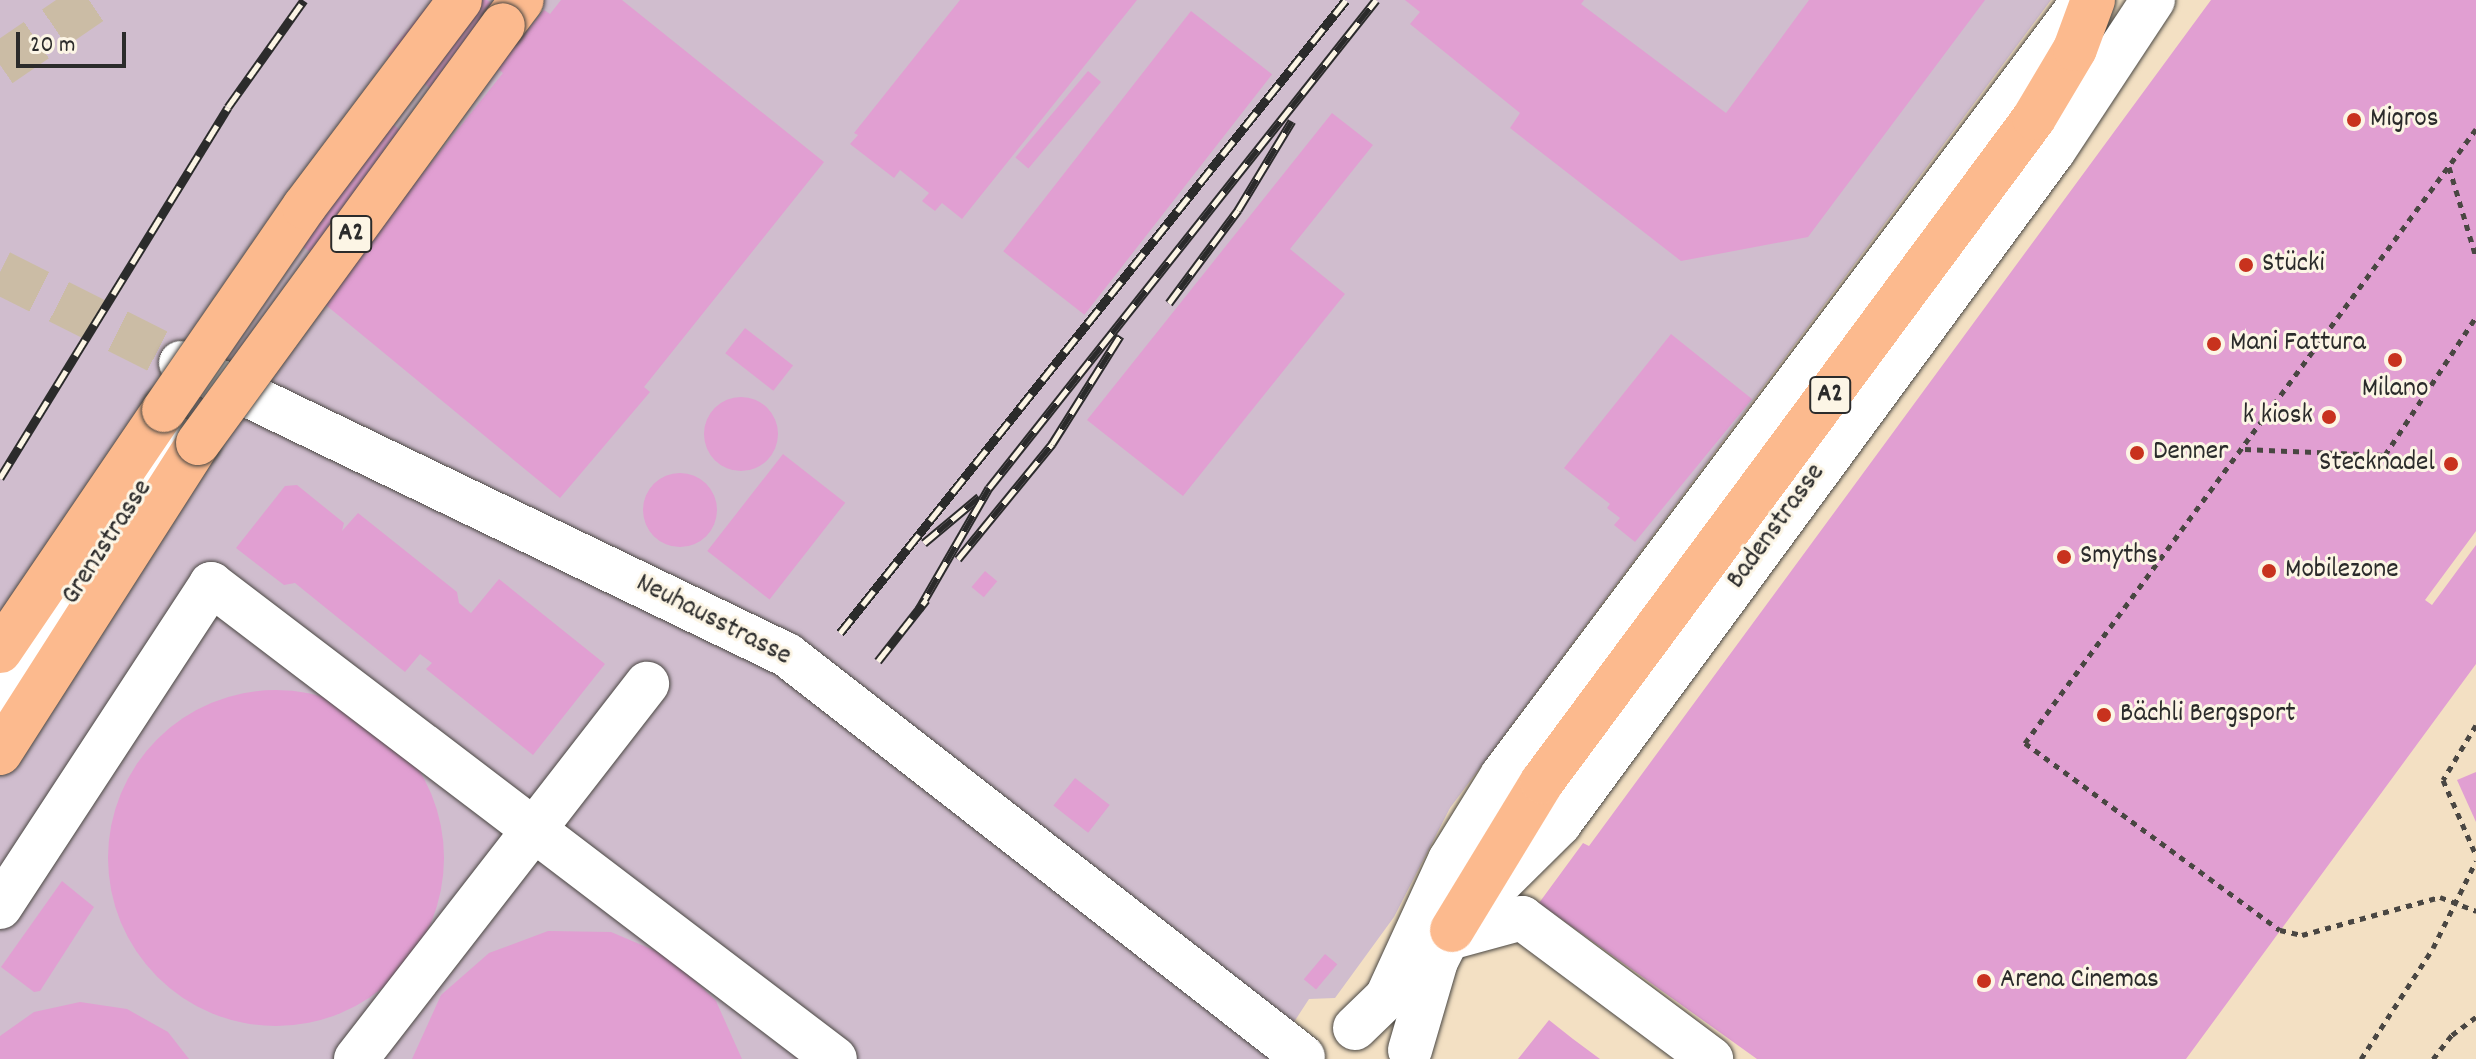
<!DOCTYPE html>
<html>
<head>
<meta charset="utf-8">
<style>
	body { margin:0 }
	#map { position:relative; width:2476px; height:1059px; overflow:hidden; background:#f3e0c3; font-family:Dekko,sans-serif }
	div>[style] { position:absolute }
	.industrial>* { inset:0; background:#d0bdce }
	.building>* { inset:0; background:#e19fd2; transform-origin:0 0 }
	.round { border-radius:50% }
	.minor-tunnel>* { height:44px; margin-top:-22px; transform-origin:0; background:repeating-linear-gradient(90deg,#cbbca5 0 44px,transparent 0 66px) }
	.path>* { height:5px; margin-top:-2.5px; transform-origin:0; background:repeating-linear-gradient(90deg,#494642 0 6px,transparent 0 12px) }
	.roads { filter:drop-shadow(0 0 2px #494642) drop-shadow(0 0 2px #494642) }
	.minor>* { height:44px; margin:-22px; padding:0 22px; transform-origin:22px; border-radius:22px; background:#fff }
	.highway>* { height:44px; margin:-22px; padding:0 22px; transform-origin:22px; border-radius:22px; background:#fcba8e }
	.rail>* { height:9px; margin-top:-4.5px; transform-origin:0; background:repeating-linear-gradient(90deg,#fcf5e5 0 18px,#2b2b2b 0 36px); box-sizing:border-box; border-block:2px solid #2b2b2b }
	.bridges { filter:drop-shadow(0 0 2px #494642) drop-shadow(0 0 2px #494642) }
	.highway-bridge>* { height:44px; margin:-22px; padding:0 22px; transform-origin:22px; border-radius:22px; background:#fcba8e }
	.dots>* { width:22px; height:22px; translate:-50% -50%; box-sizing:border-box; border:4px solid #fcf5e5; border-radius:50% }
	span { translate:-50% -50%; white-space:nowrap; text-align:center; line-height:1.15; -webkit-text-stroke:6px #fcf5e5; paint-order:stroke }
	.shield-label span { padding:2px 6px; background:#fcf5e5; border:2px solid; border-radius:6px; -webkit-text-stroke-width:0 }
	.shield-label { font-size:26px; color:#2b2b2b; font-weight:700 }
	.poi-label { font-size:28px; color:#2b2b2b }
	.left { translate:0 -50%; text-align:left }
	.right { translate:-100% -50%; text-align:right }
	.street-label { font-size:28px; color:#2b2b2b }
	.scale { position:absolute; left:16px; top:32px; width:110px; height:36px; box-sizing:border-box; border:4px solid #2b2b2b; border-top:0; padding-left:10px; font-size:24px; line-height:28px; white-space:nowrap; color:#2b2b2b; -webkit-text-stroke:6px #fcf5e5; paint-order:stroke }
</style>
</head>
<body>
<div id="map">
	<div class="industrial">
		<i style="clip-path:polygon(0 0,2051px 0,1450px 808px,1394px 917px,1335px 998px,1309px 999px,1270px 1059px,0 1059px)"></i>
	</div>
	<div class="building">
		<i style="clip-path:polygon(432px 0,487px 0,495px 6px,430px 88px,388px 54px)"></i>
		<i style="clip-path:polygon(561px 0,622px 0,824px 162px,644px 387px,650px 392px,560px 498px,321px 301px,503px 73px,497px 68px,544px 10px,550px 14px)"></i>
		<i style="clip-path:polygon(960px 0,1137px 0,962px 219px,942px 203px,935px 211px,922px 201px,929px 193px,900px 170px,894px 178px,850px 144px,858px 135px,854px 133px)"></i>
		<i style="clip-path:polygon(1405px 0,1584px 0,1581px 4px,1726px 113px,1809px 0,1985px 0,1808px 237px,1681px 261px,1510px 128px,1520px 113px,1410px 24px,1420px 12px)"></i>
		<i style="clip-path:polygon(2211px 0,2476px 0,2476px 531px,2425px 600px,2432px 605px,2476px 545px,2476px 664px,2186px 1059px,1757px 1059px,1539px 903px,1583px 843px,1589px 846px)"></i>
		<i style="left:1191px;top:11px;width:103px;height:305px;rotate:38deg"></i>
		<i style="left:1088px;top:71px;width:17px;height:113px;rotate:40deg"></i>
		<i style="clip-path:polygon(361px 99px,400px 130px,384px 149px,391px 154px,311px 253px,279px 227px)"></i>
		<i style="clip-path:polygon(1332px 113px,1373px 145px,1290px 249px,1345px 294px,1183px 496px,1087px 420px)"></i>
		<i style="left:745px;top:328px;width:61px;height:32px;rotate:38deg"></i>
		<i style="clip-path:polygon(1671px 334px,1752px 399px,1635px 542px,1614px 525px,1620px 518px,1607px 508px,1610px 504px,1564px 468px)"></i>
		<i class="round" style="left:704px;top:397px;width:74px;height:74px"></i>
		<i style="left:783px;top:454px;width:79px;height:123px;rotate:38deg"></i>
		<i class="round" style="left:643px;top:473px;width:74px;height:74px"></i>
		<i style="clip-path:polygon(297px 485px,344px 523px,342px 531px,358px 513px,457px 592px,459px 603px,471px 613px,499px 579px,605px 664px,533px 755px,426px 669px,432px 663px,420px 654px,405px 672px,295px 583px,284px 585px,236px 548px,285px 486px)"></i>
		<i style="left:985px;top:571px;width:16px;height:21px;rotate:40deg"></i>
		<i class="round" style="left:108px;top:690px;width:336px;height:336px"></i>
		<i style="clip-path:polygon(2476px 772px,2476px 822px,2457px 780px)"></i>
		<i style="left:1075px;top:778px;width:44px;height:35px;rotate:38deg"></i>
		<i style="clip-path:polygon(62px 881px,94px 907px,40px 991px,34px 992px,1px 967px)"></i>
		<i style="clip-path:polygon(548px 931px,611px 932px,670px 957px,716px 1001px,742px 1059px,412px 1059px,441px 995px,489px 953px)"></i>
		<i style="left:1325px;top:954px;width:16px;height:33px;rotate:40deg"></i>
		<i style="clip-path:polygon(80px 1002px,127px 1009px,168px 1032px,189px 1059px,0 1059px,0 1036px,34px 1012px)"></i>
		<i style="clip-path:polygon(1549px 1020px,1573px 1039px,1600px 1059px,1518px 1059px)"></i>
	</div>
	<div class="minor-tunnel">
		<i style="left:0;top:65px;width:115px;rotate:-34.4deg"></i>
		<i style="left:0;top:272px;width:203px;rotate:26.7deg"></i>
	</div>
	<div class="path">
		<i style="left:2476px;top:129px;width:762px;rotate:126.3deg"></i>
		<i style="left:2025px;top:743px;width:316px;rotate:36.3deg"></i>
		<i style="left:2280px;top:930px;width:23px;rotate:13deg"></i>
		<i style="left:2302px;top:935px;width:143px;rotate:-15.4deg"></i>
		<i style="left:2440px;top:897px;width:39px;rotate:21deg"></i>
		<i style="left:2449px;top:167px;width:94px;rotate:73.3deg"></i>
		<i style="left:2245px;top:449px;width:140px;rotate:2.5deg"></i>
		<i style="left:2385px;top:455px;width:165px;rotate:-56.6deg"></i>
		<i style="left:2476px;top:725px;width:64px;rotate:121deg"></i>
		<i style="left:2443px;top:780px;width:82px;rotate:66.3deg"></i>
		<i style="left:2361px;top:1059px;width:132px;rotate:-57deg"></i>
		<i style="left:2433px;top:948px;width:97px;rotate:-63.7deg"></i>
		<i style="left:2433px;top:1059px;width:31px;rotate:-52deg"></i>
		<i style="left:2452px;top:1035px;width:30px;rotate:-37deg"></i>
	</div>
	<div class="roads">
		<div class="minor">
			<i style="left:181px;top:363px;width:673px;rotate:25.73deg"></i>
			<i style="left:787px;top:655px;width:654px;rotate:37.92deg"></i>
			<i style="left:0;top:707px;width:322px;rotate:-56deg"></i>
			<i style="left:0;top:907px;width:386px;rotate:-56.8deg"></i>
			<i style="left:211px;top:584px;width:784px;rotate:37.28deg"></i>
			<i style="left:1449px;top:938px;width:76px;rotate:-15.3deg"></i>
			<i style="left:1522px;top:918px;width:236px;rotate:36.7deg"></i>
			<i style="left:1355px;top:1028px;width:45px;rotate:-44.1deg"></i>
			<i style="left:1387px;top:997px;width:151px;rotate:-65.3deg"></i>
			<i style="left:1450px;top:860px;width:99px;rotate:-58.2deg"></i>
			<i style="left:1502px;top:776px;width:970px;rotate:-53.13deg"></i>
			<i style="left:1410px;top:1050px;width:93px;rotate:-73.7deg"></i>
			<i style="left:1436px;top:961px;width:35px;rotate:-63deg"></i>
			<i style="left:1452px;top:930px;width:151px;rotate:-44.7deg"></i>
			<i style="left:1559px;top:824px;width:836px;rotate:-53.71deg"></i>
			<i style="left:2054px;top:150px;width:180px;rotate:-56.6deg"></i>
			<i style="left:356px;top:1059px;width:475px;rotate:-52.2deg"></i>
		</div>
		<div class="highway">
			<i style="left:503px;top:25px;width:31px;rotate:-53deg"></i>
			<i style="left:0;top:651px;width:292px;rotate:-55.8deg"></i>
			<i style="left:0;top:753px;width:368px;rotate:-57.4deg"></i>
			<i style="left:1452px;top:930px;width:173px;rotate:-58.7deg"></i>
			<i style="left:1542px;top:782px;width:826px;rotate:-53.46deg"></i>
			<i style="left:2034px;top:118px;width:80px;rotate:-59.3deg"></i>
			<i style="left:2075px;top:49px;width:52px;rotate:-69.8deg"></i>
		</div>
	</div>
	<div class="rail">
		<i style="left:1169px;top:303px;width:116px;rotate:-53.4deg"></i>
		<i style="left:1238px;top:210px;width:104px;rotate:-58.8deg"></i>
		<i style="left:0;top:478px;width:435px;rotate:-58.4deg"></i>
		<i style="left:228px;top:107px;width:131px;rotate:-54.6deg"></i>
		<i style="left:924px;top:543px;width:72px;rotate:-39.9deg"></i>
		<i style="left:958px;top:559px;width:149px;rotate:-50.7deg"></i>
		<i style="left:1052px;top:444px;width:128px;rotate:-57.8deg"></i>
		<i style="left:919px;top:609px;width:140px;rotate:-60deg"></i>
		<i style="left:989px;top:488px;width:623px;rotate:-51.58deg"></i>
		<i style="left:840px;top:633px;width:810px;rotate:-51.36deg"></i>
		<i style="left:878px;top:661px;width:78px;rotate:-51.8deg"></i>
	</div>
	<div class="bridges">
		<div class="highway-bridge">
			<i style="left:164px;top:410px;width:247px;rotate:-55.4deg"></i>
			<i style="left:304px;top:207px;width:259px;rotate:-53deg"></i>
			<i style="left:198px;top:443px;width:517px;rotate:-53.88deg"></i>
		</div>
	</div>
	<div class="dots">
		<i style="left:2354px;top:120px;background:#c8321e"></i>
		<i style="left:2246px;top:265px;background:#c8321e"></i>
		<i style="left:2214px;top:344px;background:#c8321e"></i>
		<i style="left:2395px;top:360px;background:#c8321e"></i>
		<i style="left:2329px;top:417px;background:#c8321e"></i>
		<i style="left:2137px;top:453px;background:#c8321e"></i>
		<i style="left:2451px;top:464px;background:#c8321e"></i>
		<i style="left:2064px;top:557px;background:#c8321e"></i>
		<i style="left:2269px;top:571px;background:#c8321e"></i>
		<i style="left:2104px;top:715px;background:#c8321e"></i>
		<i style="left:1984px;top:981px;background:#c8321e"></i>
	</div>
	<div class="shield-label">
		<span style="left:351px;top:234px">A2</span>
		<span style="left:1830px;top:395px">A2</span>
	</div>
	<div class="poi-label">
		<span class="left" style="left:2370px;top:120px">Migros</span>
		<span class="left" style="left:2262px;top:265px">Stücki</span>
		<span class="left" style="left:2230px;top:344px">Mani Fattura</span>
		<span style="left:2395px;top:390px">Milano</span>
		<span class="right" style="left:2313px;top:417px">k kiosk</span>
		<span class="left" style="left:2153px;top:453px">Denner</span>
		<span class="right" style="left:2435px;top:464px">Stecknadel</span>
		<span class="left" style="left:2080px;top:557px">Smyths</span>
		<span class="left" style="left:2285px;top:571px">Mobilezone</span>
		<span class="left" style="left:2120px;top:715px">Bächli Bergsport</span>
		<span class="left" style="left:2000px;top:981px">Arena Cinemas</span>
	</div>
	<div class="street-label">
		<span style="left:1777px;top:527px;rotate:-54deg">Badenstrasse</span>
		<span style="left:108px;top:543px;rotate:-57deg">Grenzstrasse</span>
		<span style="left:713px;top:621px;rotate:27deg">Neuhausstrasse</span>
	</div>
	<div class="scale">20 m</div>
</div>
</body>
</html>
